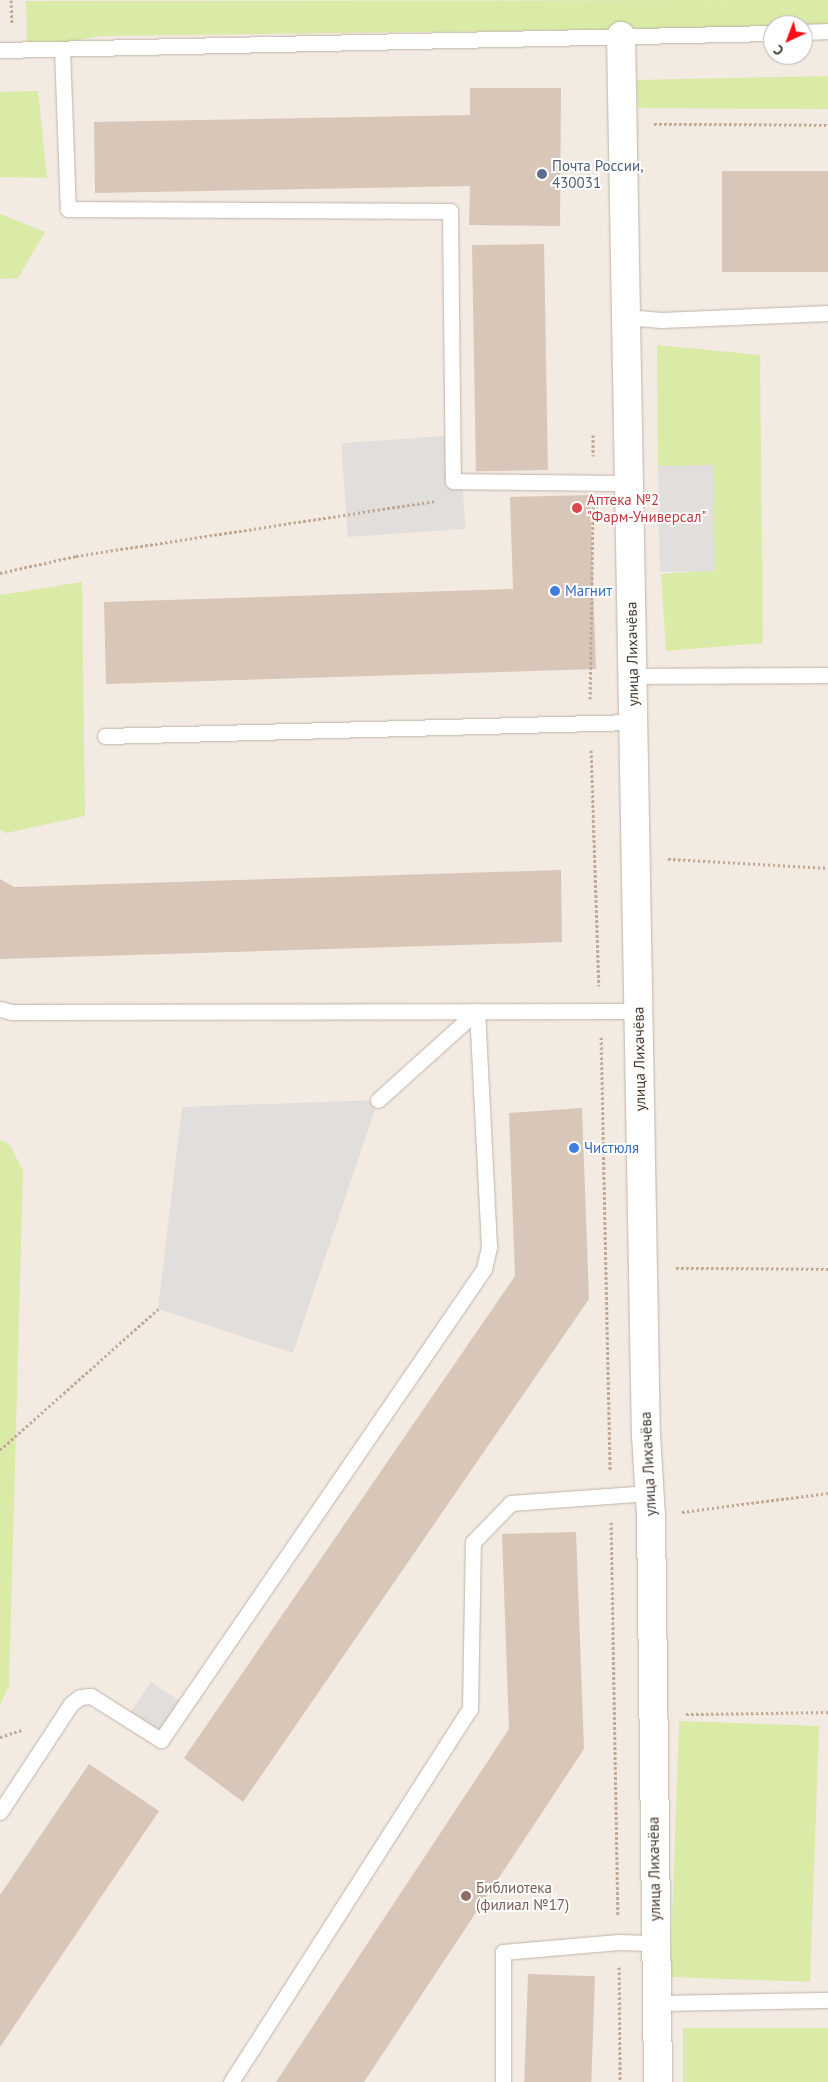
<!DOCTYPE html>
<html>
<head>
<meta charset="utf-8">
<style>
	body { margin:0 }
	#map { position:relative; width:828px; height:2082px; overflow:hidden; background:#f3eae2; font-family:"PT Sans",sans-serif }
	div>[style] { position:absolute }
	.green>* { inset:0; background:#d9eba6; transform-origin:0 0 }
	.parking>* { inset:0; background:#e2dedb; transform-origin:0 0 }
	.building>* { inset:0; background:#d8c6b9; transform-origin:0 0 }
	.path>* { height:3px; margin-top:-1.5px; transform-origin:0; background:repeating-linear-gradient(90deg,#c2a994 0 2.5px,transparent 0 5px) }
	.roads { filter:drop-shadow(0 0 1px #c1b3a7) drop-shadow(0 0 1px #c1b3a7) }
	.lane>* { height:15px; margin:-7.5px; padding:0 7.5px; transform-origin:7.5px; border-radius:7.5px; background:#fff }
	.street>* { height:28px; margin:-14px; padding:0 14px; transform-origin:14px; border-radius:14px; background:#fff }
	.dots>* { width:14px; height:14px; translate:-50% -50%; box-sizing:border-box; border:2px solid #fff; border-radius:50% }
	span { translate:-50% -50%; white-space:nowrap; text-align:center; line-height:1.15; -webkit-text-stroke:4px #fff; paint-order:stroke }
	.service-label { font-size:15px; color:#4e5e75 }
	.left { translate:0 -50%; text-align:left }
	.health-label { font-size:15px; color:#be3a42 }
	.shop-label { font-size:15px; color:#366cbe }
	.street-label { font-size:15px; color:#443a32 }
	.education-label { font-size:15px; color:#785e54 }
	.north { position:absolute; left:763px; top:15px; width:50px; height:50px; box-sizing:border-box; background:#fff; border:1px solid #b4b0ad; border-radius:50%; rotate:223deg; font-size:14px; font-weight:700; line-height:20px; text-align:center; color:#443a32 }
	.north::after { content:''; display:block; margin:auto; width:18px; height:22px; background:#ff0c15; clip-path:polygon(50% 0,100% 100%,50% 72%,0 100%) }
</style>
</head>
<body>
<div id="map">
	<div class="green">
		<i style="clip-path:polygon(828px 0,828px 27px,101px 36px,27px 49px,26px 1px)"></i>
		<i style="clip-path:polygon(828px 76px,828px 109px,638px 108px,637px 80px)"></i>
		<i style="clip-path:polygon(38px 91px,47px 178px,0 177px,0 92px)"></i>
		<i style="clip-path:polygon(0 214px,45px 232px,18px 278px,0 279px)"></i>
		<i style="clip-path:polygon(657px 345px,760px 355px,763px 643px,666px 651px,661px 574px,714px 570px,713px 466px,658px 466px)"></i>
		<i style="clip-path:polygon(82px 582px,85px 816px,6px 833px,0 830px,0 595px)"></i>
		<i style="clip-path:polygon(0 1140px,10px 1145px,23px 1171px,9px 1686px,0 1705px)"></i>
		<i style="left:819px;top:1726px;width:256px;height:140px;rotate:92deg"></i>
		<i style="left:828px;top:2028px;width:54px;height:145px;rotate:90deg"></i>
	</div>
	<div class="parking">
		<i style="left:459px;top:435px;width:94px;height:118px;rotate:86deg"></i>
		<i style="left:713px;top:465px;width:106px;height:55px;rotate:89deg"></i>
		<i style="clip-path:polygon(378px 1100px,293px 1353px,158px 1309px,182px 1107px)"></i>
		<i style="left:151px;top:1682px;width:40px;height:43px;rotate:34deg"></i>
	</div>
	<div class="building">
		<i style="clip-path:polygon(470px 88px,561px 88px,560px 226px,469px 225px,470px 186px,95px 193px,94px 122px,470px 115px)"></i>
		<i style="left:828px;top:171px;width:101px;height:106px;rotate:90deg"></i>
		<i style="left:544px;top:244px;width:226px;height:72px;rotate:89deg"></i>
		<i style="clip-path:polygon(590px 495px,596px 669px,106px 684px,104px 602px,513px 589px,510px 497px)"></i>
		<i style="clip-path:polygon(561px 870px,562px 942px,0 959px,0 879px,14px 887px)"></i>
		<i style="clip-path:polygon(582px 1108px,589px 1299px,243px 1802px,184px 1758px,515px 1276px,509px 1113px)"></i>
		<i style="clip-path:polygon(576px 1532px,584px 1749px,364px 2082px,276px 2082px,509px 1729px,502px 1534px)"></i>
		<i style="clip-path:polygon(89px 1764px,159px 1811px,0 2047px,0 1895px)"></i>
		<i style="left:528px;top:1974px;width:67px;height:108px;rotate:2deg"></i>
	</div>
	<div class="path">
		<i style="left:11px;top:0;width:23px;rotate:88deg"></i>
		<i style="left:654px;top:124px;width:174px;rotate:0.3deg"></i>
		<i style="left:593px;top:435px;width:21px;rotate:90deg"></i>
		<i style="left:0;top:573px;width:78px;rotate:-12.6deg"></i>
		<i style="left:76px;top:556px;width:365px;rotate:-8.7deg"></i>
		<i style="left:590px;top:699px;width:192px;rotate:-89.1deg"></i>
		<i style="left:591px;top:750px;width:236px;rotate:88.1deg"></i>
		<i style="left:668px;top:859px;width:160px;rotate:3.2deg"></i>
		<i style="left:601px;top:1037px;width:434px;rotate:88.8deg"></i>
		<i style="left:676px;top:1268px;width:152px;rotate:0.4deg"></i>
		<i style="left:0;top:1450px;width:212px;rotate:-41.7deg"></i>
		<i style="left:682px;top:1512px;width:147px;rotate:-7.4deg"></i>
		<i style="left:611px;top:1522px;width:394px;rotate:89deg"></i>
		<i style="left:686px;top:1714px;width:142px;rotate:-0.8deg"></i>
		<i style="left:0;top:1737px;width:23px;rotate:-18deg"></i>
		<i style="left:619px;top:1967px;width:115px;rotate:89.5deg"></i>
	</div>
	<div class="roads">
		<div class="lane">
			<i style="left:803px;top:32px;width:25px;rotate:-2deg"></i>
			<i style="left:62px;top:49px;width:160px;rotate:87.9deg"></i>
			<i style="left:68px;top:209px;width:382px;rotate:0.3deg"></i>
			<i style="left:450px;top:211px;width:270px;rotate:89.4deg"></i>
			<i style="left:453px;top:481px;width:176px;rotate:0.7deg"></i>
			<i style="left:0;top:50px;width:773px;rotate:-1.26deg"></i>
			<i style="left:626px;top:317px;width:35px;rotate:5deg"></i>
			<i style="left:661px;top:320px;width:167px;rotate:-2.4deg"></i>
			<i style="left:632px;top:676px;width:196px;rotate:-0.3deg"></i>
			<i style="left:105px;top:736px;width:528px;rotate:-1.52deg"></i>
			<i style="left:0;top:1009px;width:12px;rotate:14deg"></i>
			<i style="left:12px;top:1012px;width:626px;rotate:-0.09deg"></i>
			<i style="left:378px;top:1100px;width:133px;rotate:-42deg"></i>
			<i style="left:0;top:1812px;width:129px;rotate:-56.7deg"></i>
			<i style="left:71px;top:1704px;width:11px;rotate:-38deg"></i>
			<i style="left:80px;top:1697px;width:11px;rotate:-5deg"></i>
			<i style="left:91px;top:1696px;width:83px;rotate:32.2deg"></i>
			<i style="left:161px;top:1740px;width:571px;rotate:-55.56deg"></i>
			<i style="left:484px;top:1269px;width:23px;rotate:-77deg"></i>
			<i style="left:489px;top:1247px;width:236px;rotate:-92.9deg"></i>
			<i style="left:656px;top:2003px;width:172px;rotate:-1deg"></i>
			<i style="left:231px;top:2082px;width:443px;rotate:-57.4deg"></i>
			<i style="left:470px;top:1709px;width:167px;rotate:-89deg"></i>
			<i style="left:473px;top:1542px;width:54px;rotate:-45.7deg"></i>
			<i style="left:511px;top:1503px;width:138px;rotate:-4.1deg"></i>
			<i style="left:503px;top:2082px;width:130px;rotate:-90deg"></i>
			<i style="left:503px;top:1952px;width:116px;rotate:-4.9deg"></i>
			<i style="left:619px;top:1942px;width:36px;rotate:2deg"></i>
		</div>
		<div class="street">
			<i style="left:621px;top:36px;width:1399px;rotate:88.98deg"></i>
			<i style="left:646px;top:1435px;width:81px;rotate:86.5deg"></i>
			<i style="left:651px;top:1516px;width:566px;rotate:89.29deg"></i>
		</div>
	</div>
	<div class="dots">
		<i style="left:542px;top:174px;background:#5c6f8a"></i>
		<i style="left:577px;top:508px;background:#e0444e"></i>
		<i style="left:555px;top:591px;background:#3f7fe0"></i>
		<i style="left:574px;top:1148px;background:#3f7fe0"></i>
		<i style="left:466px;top:1896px;background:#8d6e63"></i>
	</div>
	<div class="service-label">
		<span class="left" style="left:552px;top:174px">Почта России,<br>430031</span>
	</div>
	<div class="health-label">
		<span class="left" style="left:587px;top:508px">Аптека №2<br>"Фарм-Универсал"</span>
	</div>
	<div class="shop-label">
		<span class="left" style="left:565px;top:591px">Магнит</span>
		<span class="left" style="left:584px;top:1148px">Чистюля</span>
	</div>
	<div class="street-label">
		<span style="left:632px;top:654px;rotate:-91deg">улица Лихачёва</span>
		<span style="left:639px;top:1059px;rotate:-91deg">улица Лихачёва</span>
		<span style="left:648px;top:1464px;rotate:-93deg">улица Лихачёва</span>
		<span style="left:654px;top:1869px;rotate:-91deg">улица Лихачёва</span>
	</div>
	<div class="education-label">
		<span class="left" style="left:476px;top:1896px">Библиотека<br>(филиал №17)</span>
	</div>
	<div class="north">С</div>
</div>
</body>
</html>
